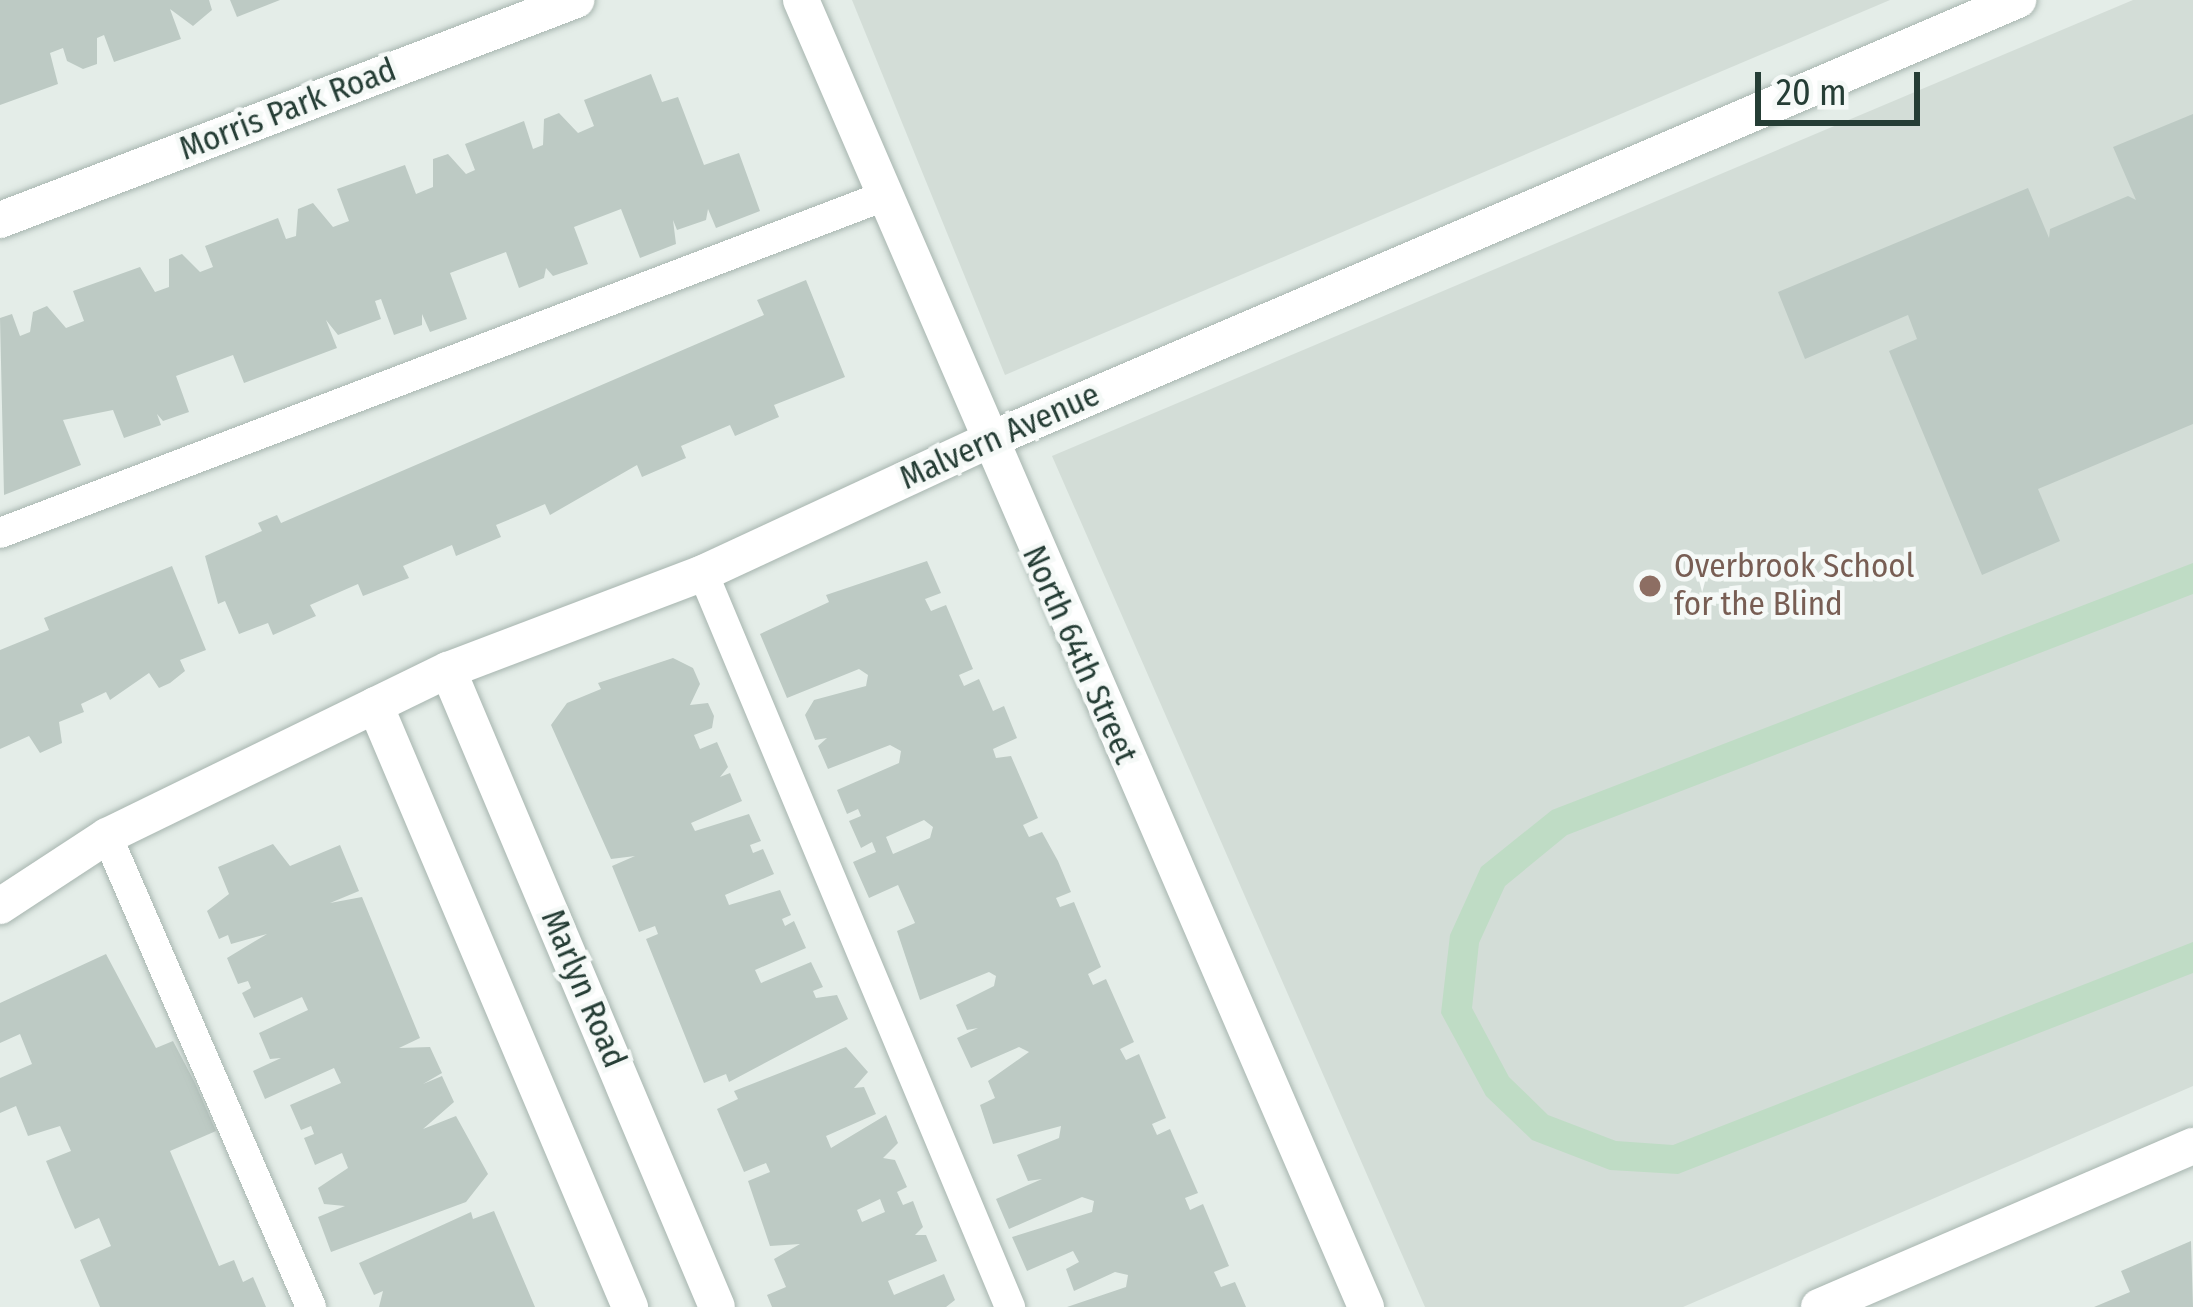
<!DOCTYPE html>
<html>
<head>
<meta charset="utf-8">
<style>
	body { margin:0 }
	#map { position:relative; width:2193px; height:1307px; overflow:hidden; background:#e4ede8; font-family:"Fira Sans Condensed",sans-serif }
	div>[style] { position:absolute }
	.built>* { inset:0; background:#d3ddd7 }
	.green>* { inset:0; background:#bfdcc5 }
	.building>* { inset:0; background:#bdcac4 }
	.roads { filter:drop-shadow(0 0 3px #a7b5af) drop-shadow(0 0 3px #a7b5af) }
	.lane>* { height:30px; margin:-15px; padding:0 15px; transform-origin:15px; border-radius:15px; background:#fff }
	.street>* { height:36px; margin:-18px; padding:0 18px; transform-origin:18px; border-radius:18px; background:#fff }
	.dots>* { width:33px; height:33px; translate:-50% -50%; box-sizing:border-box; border:6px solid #f5f9f7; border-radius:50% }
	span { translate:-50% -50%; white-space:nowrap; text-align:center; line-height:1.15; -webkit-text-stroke:9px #f5f9f7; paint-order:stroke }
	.street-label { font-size:33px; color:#253d35 }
	.education-label { font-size:33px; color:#785e54 }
	.left { translate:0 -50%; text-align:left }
	.scale { position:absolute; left:1755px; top:72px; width:165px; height:54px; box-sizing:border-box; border:6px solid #253d35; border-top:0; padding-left:15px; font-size:36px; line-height:42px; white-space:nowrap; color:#253d35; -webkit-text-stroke:9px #f5f9f7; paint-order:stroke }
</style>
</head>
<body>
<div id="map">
	<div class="built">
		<i style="clip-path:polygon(852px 0,1890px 0,1005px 375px)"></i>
		<i style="clip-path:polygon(2133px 0,2193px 0,2193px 1086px,1683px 1307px,1425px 1307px,1052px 456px)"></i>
	</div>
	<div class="green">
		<i style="clip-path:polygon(2193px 563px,2193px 594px,1567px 835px,1505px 886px,1479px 943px,1472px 1008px,1509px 1077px,1548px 1115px,1616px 1141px,1673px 1145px,2193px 942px,2193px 973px,1678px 1174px,1610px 1170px,1532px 1140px,1486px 1096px,1441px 1013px,1450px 935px,1481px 867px,1552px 810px)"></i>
	</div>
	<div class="building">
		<i style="clip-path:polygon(0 0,209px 0,212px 10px,193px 26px,170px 9px,181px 39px,114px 62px,104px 35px,97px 38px,97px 64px,83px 69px,67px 61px,63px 48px,50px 53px,58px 84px,0 105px)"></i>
		<i style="clip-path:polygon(230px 0,280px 0,237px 17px)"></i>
		<i style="clip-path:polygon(651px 74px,662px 102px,678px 97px,704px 165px,739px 153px,760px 211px,716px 228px,708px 209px,706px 220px,677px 230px,673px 220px,676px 244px,640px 258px,621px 209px,574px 227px,588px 264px,553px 276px,546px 268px,544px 278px,519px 288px,506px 252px,450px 273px,467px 319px,430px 332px,422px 314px,422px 325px,394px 335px,381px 299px,375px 301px,381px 319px,338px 335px,326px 320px,337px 348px,244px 383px,233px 355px,176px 376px,189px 412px,163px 421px,157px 414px,161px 425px,124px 438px,113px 410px,63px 420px,81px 465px,4px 495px,0 318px,12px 314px,20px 336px,30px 332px,33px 312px,47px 306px,66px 328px,84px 321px,73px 291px,140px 267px,155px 292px,169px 287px,169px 259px,182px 254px,200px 272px,213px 267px,205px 246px,278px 218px,286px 239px,296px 236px,298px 209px,313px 203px,333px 227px,349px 221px,337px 189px,405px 165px,416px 194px,433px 187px,433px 159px,448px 154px,466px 174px,475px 170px,465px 144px,524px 121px,533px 149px,543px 145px,544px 119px,559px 113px,578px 133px,594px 126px,584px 100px)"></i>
		<i style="clip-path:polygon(2193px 114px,2193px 424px,2038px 489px,2060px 541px,1982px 575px,1889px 351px,1917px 339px,1908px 315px,1805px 359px,1778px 292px,2028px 188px,2049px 238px,2050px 229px,2128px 196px,2136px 200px,2113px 147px)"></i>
		<i style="clip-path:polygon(806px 280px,845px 377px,774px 405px,779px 417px,735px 436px,730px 425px,681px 446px,686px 458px,642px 477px,637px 465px,550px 515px,545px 504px,520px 515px,496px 525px,501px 537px,456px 556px,452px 545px,403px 566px,409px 578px,363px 596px,358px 584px,310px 605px,316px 616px,273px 635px,268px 623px,239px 634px,225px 601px,218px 604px,205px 556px,262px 531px,258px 523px,277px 515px,281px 523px,764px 315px,757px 300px)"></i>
		<i style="clip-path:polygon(evenodd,927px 561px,941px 593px,925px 599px,931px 611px,946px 605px,973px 669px,959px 675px,964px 686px,979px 679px,993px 711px,1004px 706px,1017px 738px,993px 749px,996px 758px,1011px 756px,1038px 818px,1023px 825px,1029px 837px,1042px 832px,1058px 861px,1071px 892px,1056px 898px,1060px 907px,1074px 902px,1101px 967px,1088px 974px,1093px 985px,1106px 979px,1134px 1042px,1120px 1049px,1126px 1060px,1139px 1054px,1166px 1118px,1152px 1124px,1157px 1135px,1170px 1129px,1198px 1193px,1185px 1198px,1190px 1210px,1203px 1204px,1229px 1266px,1214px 1272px,1221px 1287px,1235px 1282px,1246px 1307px,1067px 1307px,1126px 1287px,1128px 1275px,1115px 1272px,1074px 1291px,1066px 1269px,1079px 1262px,1073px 1251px,1027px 1271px,1012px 1237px,1092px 1212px,1094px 1201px,1082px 1197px,1009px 1229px,996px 1199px,1042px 1179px,1028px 1181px,1017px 1155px,1059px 1138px,1061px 1126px,993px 1144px,980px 1105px,995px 1098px,988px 1081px,1029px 1052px,1019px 1047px,971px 1068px,957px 1038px,978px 1028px,967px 1030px,956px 1005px,994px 986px,996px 976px,989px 972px,920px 1000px,897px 931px,915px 923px,898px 885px,869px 898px,853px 862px,876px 852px,872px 842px,861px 848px,849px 821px,861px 816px,858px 809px,847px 814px,837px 790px,899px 763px,901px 751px,890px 745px,828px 769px,818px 746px,827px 738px,815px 740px,805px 715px,814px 700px,866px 686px,868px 675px,859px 669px,787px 698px,760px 634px,829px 602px,826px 595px,927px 561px,924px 820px,933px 827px,930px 838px,893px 854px,886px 837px,924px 820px)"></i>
		<i style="clip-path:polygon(172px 566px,206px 650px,180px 660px,185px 671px,170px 683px,159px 688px,149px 673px,110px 700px,106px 692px,81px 704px,84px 712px,59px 722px,62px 743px,40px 753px,29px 736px,0 749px,0 650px,49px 630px,44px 618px)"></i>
		<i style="clip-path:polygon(673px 658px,693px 668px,700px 684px,690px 705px,708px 703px,714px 716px,712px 728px,694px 735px,700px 749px,717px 742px,728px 767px,720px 777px,730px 773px,742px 801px,691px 823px,695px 831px,749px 814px,761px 841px,750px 845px,753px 853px,763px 849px,774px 874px,725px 895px,729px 905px,780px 890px,791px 915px,782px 919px,785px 926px,794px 921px,806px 948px,755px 970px,761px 983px,811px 962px,823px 987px,813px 991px,816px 998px,837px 995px,848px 1019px,729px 1082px,726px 1074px,704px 1083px,646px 939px,658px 934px,655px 926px,639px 932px,612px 866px,635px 856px,611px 859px,551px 725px,567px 703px,601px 689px,598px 683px)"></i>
		<i style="clip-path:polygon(273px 844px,290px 866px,340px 845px,359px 891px,330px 903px,362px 897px,420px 1038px,399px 1048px,430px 1047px,442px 1073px,423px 1084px,442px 1076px,454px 1102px,423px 1129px,456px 1116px,488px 1174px,466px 1202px,331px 1252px,318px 1217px,345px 1206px,324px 1204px,318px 1188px,348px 1168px,342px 1153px,315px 1165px,304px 1138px,314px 1134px,311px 1126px,301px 1130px,290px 1105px,341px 1083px,334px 1068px,265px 1099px,253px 1071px,281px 1058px,270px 1059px,259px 1033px,308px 1010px,302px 997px,254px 1018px,242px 993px,251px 988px,248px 981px,238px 984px,227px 958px,267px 934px,231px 944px,228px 935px,219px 939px,207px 911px,229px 894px,218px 867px)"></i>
		<i style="clip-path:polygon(106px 954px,156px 1048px,173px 1041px,195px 1083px,216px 1131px,170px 1151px,219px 1266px,234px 1260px,243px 1282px,253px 1277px,266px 1307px,100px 1307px,80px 1260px,111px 1246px,99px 1218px,75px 1229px,61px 1197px,46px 1161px,71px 1151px,60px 1126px,28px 1136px,16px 1106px,0 1113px,0 1078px,32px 1064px,20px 1034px,0 1043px,0 1003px)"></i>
		<i style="clip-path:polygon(evenodd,846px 1047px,868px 1072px,854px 1088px,864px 1087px,876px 1114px,826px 1136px,831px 1148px,886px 1115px,898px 1143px,883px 1158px,895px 1160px,907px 1187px,897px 1192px,903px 1205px,913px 1201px,923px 1227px,915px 1235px,926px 1235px,937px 1261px,888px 1281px,894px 1295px,944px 1274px,955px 1300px,946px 1307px,772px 1307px,767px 1295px,786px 1287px,774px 1259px,800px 1244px,770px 1246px,748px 1181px,770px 1172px,766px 1163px,744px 1172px,717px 1109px,738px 1099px,734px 1091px,846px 1047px,880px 1199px,885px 1212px,862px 1222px,857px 1210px,880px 1199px)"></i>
		<i style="clip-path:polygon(494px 1211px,535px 1307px,379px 1307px,383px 1291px,374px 1295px,359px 1263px,471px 1212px,473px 1219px)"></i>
		<i style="clip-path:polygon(2191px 1241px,2193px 1307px,2094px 1307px,2130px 1292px,2121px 1271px)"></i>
	</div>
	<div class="roads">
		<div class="lane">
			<i style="left:0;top:533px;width:949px;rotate:-20.86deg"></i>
			<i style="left:703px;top:573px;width:796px;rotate:67.3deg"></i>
			<i style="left:107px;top:836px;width:513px;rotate:66.58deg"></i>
		</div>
		<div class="street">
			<i style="left:801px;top:0;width:1424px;rotate:66.62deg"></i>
			<i style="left:0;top:220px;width:617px;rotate:-20.9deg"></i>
			<i style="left:448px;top:670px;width:691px;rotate:67.11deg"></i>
			<i style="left:375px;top:705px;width:654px;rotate:67.04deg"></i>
			<i style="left:0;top:906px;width:128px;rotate:-33.2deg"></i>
			<i style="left:107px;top:836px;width:379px;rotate:-26deg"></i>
			<i style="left:448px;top:670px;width:273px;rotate:-20.8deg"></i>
			<i style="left:703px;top:573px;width:311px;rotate:-24.9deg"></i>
			<i style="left:985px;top:442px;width:1124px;rotate:-23.17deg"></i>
			<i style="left:1819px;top:1307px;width:407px;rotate:-23.3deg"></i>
		</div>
	</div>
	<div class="dots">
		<i style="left:1650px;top:586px;background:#8d6e63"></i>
	</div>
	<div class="street-label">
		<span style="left:288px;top:110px;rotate:-21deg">Morris Park Road</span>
		<span style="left:1000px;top:437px;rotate:-24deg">Malvern Avenue</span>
		<span style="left:1079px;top:655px;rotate:66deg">North 64th Street</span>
		<span style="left:583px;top:989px;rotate:67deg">Marlyn Road</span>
	</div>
	<div class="education-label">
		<span class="left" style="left:1674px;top:586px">Overbrook School<br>for the Blind</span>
	</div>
	<div class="scale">20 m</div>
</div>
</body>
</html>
